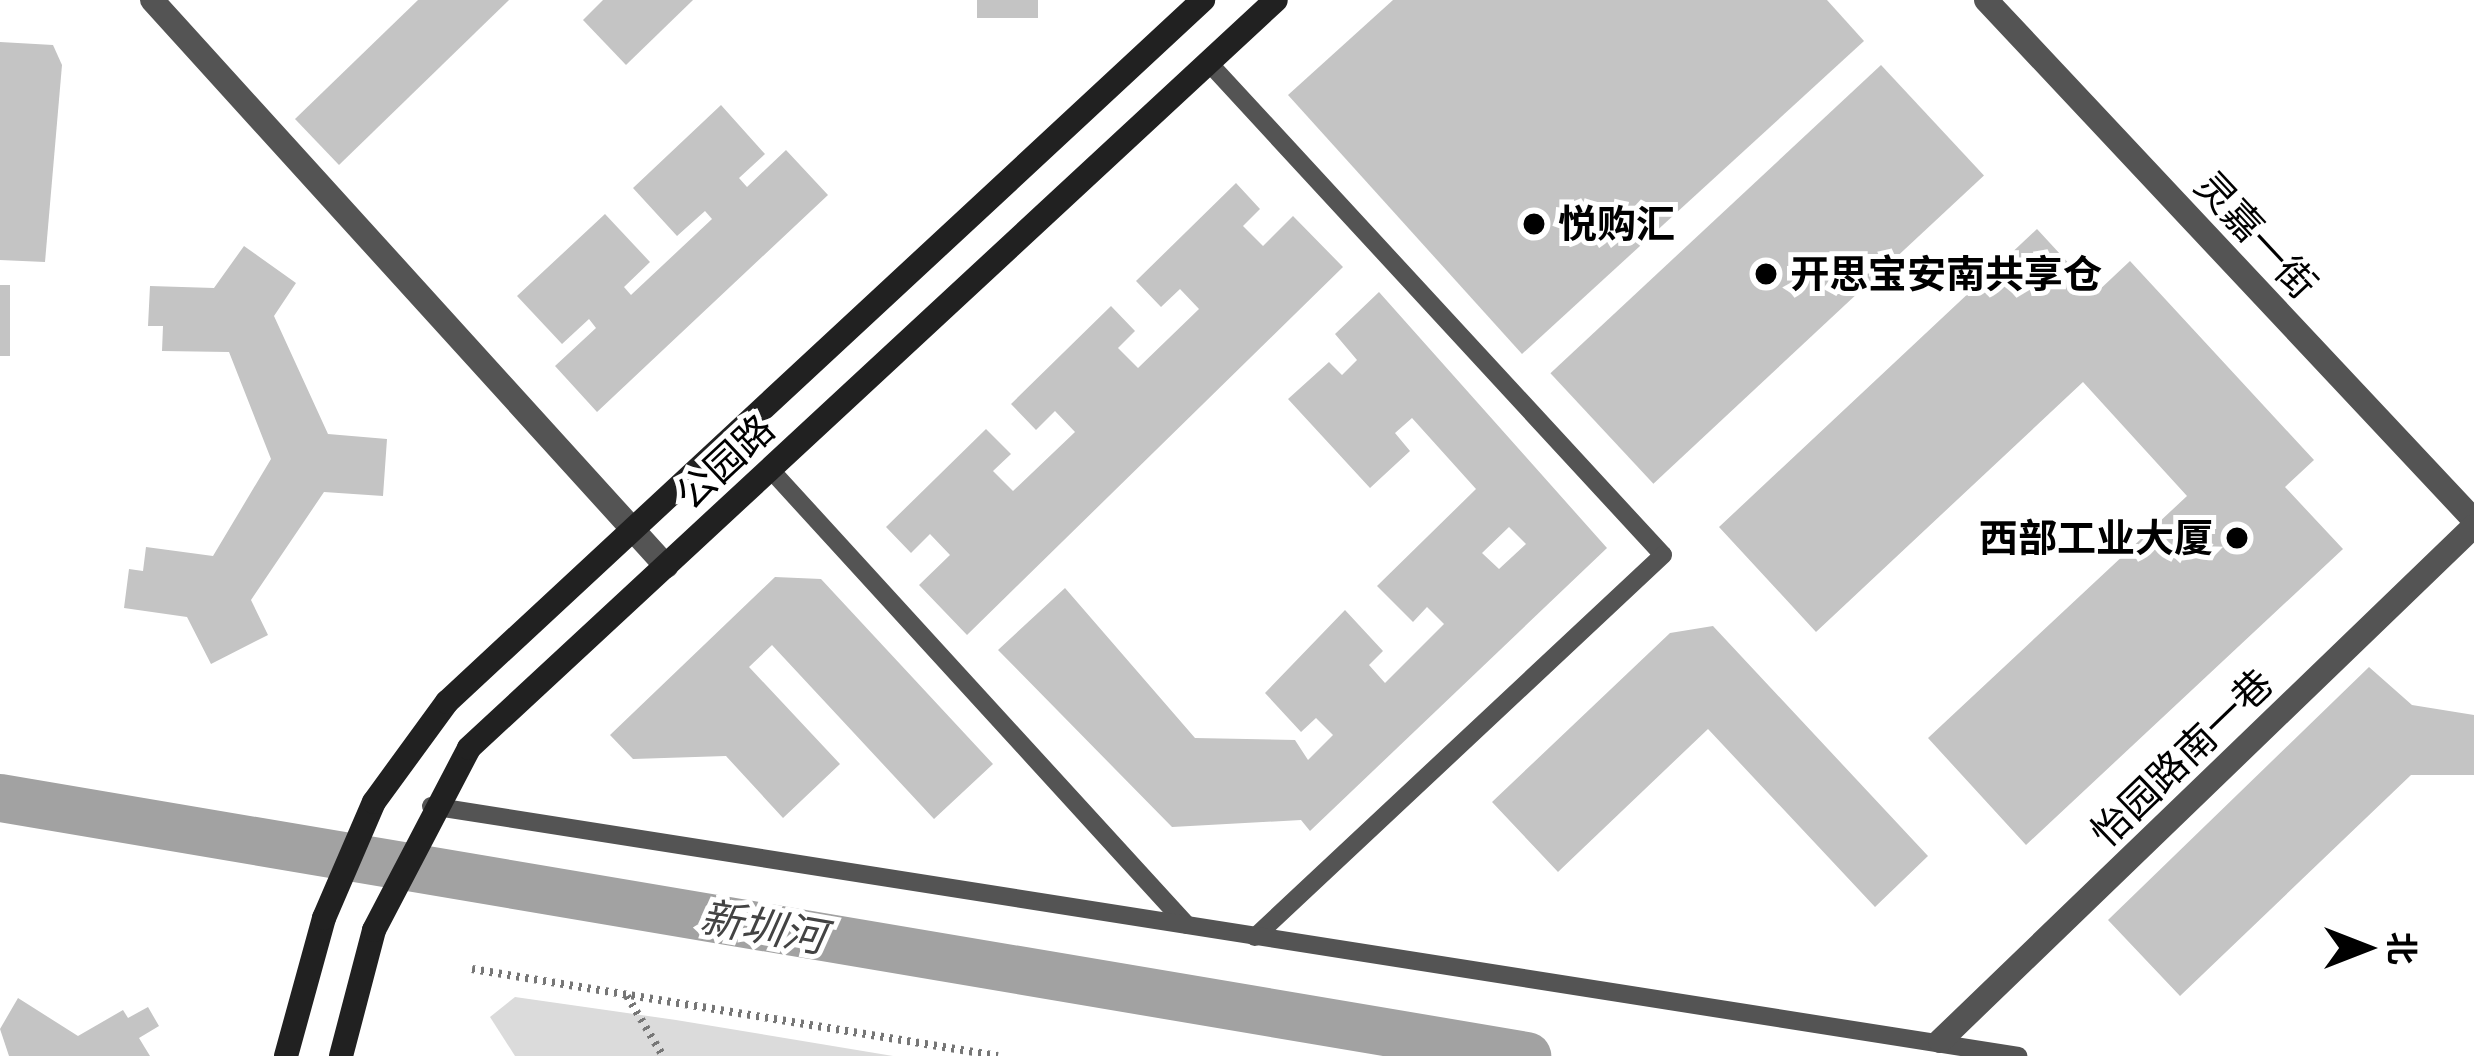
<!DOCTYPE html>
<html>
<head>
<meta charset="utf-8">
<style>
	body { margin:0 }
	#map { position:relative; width:2474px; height:1056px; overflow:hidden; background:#fff; font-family:"Asap Condensed","Noto Sans SC",sans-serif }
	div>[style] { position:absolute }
	.green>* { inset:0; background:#dbdbdb }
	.canal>* { height:48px; margin:-24px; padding:0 24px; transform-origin:24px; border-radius:24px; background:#a2a2a2 }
	.building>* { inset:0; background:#c4c4c4; transform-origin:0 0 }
	.path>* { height:8px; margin-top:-4px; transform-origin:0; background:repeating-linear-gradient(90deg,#767676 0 3px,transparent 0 9px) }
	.lane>* { height:18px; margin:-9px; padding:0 9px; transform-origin:9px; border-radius:9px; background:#545454 }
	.street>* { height:24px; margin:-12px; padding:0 12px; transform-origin:12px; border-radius:12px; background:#545454 }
	.secondary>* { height:24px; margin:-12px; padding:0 12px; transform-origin:12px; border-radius:12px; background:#212121 }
	.dots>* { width:33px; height:33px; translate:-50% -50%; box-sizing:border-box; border:6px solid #fff; border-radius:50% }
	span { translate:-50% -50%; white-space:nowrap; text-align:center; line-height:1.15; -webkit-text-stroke:10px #fff; paint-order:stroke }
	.poi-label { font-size:39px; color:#000; font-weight:700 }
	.left { translate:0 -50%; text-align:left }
	.right { translate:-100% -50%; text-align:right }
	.street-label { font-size:39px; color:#000 }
	.water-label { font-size:42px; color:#434343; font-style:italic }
	.north { position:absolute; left:2306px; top:888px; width:120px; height:120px; -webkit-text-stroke:9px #fff; paint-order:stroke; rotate:90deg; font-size:33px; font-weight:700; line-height:48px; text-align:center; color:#000 }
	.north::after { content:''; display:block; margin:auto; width:42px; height:54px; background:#000; clip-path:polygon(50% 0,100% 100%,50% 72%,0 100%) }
</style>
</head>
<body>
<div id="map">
	<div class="green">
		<i style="clip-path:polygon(515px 997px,676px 1020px,893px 1056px,515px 1056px,490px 1017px)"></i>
	</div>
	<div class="canal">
		<i style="left:0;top:798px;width:1549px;rotate:9.59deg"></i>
	</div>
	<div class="building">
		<i style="clip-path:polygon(418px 0,509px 0,339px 165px,295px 119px)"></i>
		<i style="clip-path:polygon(603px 0,693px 0,626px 65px,583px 20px)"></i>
		<i style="left:977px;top:0;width:61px;height:18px"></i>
		<i style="clip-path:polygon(1393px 0,1827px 0,1864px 41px,1522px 354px,1288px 95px)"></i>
		<i style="clip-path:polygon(0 42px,53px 45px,62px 65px,45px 262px,0 260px)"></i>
		<i style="left:1881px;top:65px;width:151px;height:452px;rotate:47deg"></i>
		<i style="clip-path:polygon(721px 105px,765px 154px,739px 178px,747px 187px,786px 150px,828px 195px,597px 412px,555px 366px,596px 328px,589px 319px,562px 344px,517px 296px,605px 214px,650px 262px,624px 287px,631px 295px,712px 219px,705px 211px,677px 236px,633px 188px)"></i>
		<i style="clip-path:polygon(1236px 183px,1260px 209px,1243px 226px,1263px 246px,1293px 216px,1343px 267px,967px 635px,919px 585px,950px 555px,930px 534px,911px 553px,886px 527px,986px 429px,1011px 454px,993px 471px,1013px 491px,1075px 432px,1055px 411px,1036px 430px,1011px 404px,1111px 306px,1135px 331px,1118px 348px,1138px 368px,1199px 309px,1180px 289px,1161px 307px,1136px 281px)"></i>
		<i style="clip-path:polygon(2037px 229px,2096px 293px,2130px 261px,2314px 460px,2285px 487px,2343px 549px,2026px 845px,1928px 738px,2187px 496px,2083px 382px,1816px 632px,1719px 527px)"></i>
		<i style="clip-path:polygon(244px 246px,296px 283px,274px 316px,328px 434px,387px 439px,383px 496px,324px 492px,251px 600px,268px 635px,211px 664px,187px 617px,124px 608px,129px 569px,143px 571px,146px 547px,213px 556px,271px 459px,229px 352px,162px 351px,163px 326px,148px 326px,150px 286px,214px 288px)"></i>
		<i style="left:0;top:285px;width:10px;height:71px"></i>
		<i style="clip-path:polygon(evenodd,1379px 292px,1607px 548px,1310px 831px,1301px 820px,1172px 827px,998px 650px,1065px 588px,1195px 738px,1295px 740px,1308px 760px,1333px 735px,1316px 718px,1301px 732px,1265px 693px,1345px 610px,1383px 651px,1369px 665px,1385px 683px,1444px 624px,1427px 607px,1413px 622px,1377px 586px,1476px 489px,1412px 418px,1395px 433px,1410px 451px,1370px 488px,1288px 399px,1329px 362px,1342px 375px,1357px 360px,1335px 334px,1379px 292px,1509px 527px,1526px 544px,1499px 569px,1482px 553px,1509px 527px)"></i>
		<i style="clip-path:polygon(775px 577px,821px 579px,993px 764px,934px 819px,772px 645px,749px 667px,840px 764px,783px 818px,726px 756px,633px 759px,610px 735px)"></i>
		<i style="clip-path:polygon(1713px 626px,1928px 856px,1875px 907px,1708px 729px,1558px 872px,1492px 802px,1670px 633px)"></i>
		<i style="clip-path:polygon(2369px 667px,2412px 705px,2474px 715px,2474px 775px,2411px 775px,2180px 996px,2108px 920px)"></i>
		<i style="clip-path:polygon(18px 998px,78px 1036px,123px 1010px,128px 1018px,148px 1007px,159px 1026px,139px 1038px,150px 1056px,9px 1056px,0 1029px)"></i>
	</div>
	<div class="path">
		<i style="left:472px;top:969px;width:533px;rotate:9.39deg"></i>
		<i style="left:627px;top:996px;width:70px;rotate:59deg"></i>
	</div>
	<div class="lane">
		<i style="left:1209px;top:63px;width:669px;rotate:47.3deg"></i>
		<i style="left:1663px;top:555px;width:559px;rotate:136.89deg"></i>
		<i style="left:770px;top:469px;width:618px;rotate:47.56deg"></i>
		<i style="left:431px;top:806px;width:1607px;rotate:8.95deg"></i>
	</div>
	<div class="street">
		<i style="left:152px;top:0;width:765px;rotate:47.76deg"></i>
		<i style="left:1986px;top:0;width:713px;rotate:46.82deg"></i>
		<i style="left:1940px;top:1041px;width:742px;rotate:-43.96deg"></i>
	</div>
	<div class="secondary">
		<i style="left:286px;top:1056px;width:143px;rotate:-74.6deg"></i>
		<i style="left:324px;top:918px;width:126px;rotate:-66.7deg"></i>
		<i style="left:374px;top:802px;width:124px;rotate:-53.9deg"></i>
		<i style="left:447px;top:702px;width:1032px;rotate:-42.88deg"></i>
		<i style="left:341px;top:1056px;width:130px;rotate:-75.3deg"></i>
		<i style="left:374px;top:930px;width:205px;rotate:-62.4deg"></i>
		<i style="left:469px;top:748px;width:1100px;rotate:-42.83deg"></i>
	</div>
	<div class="dots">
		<i style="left:1534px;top:224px;background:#000"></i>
		<i style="left:1766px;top:274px;background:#000"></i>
		<i style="left:2237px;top:538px;background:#000"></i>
	</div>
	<div class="poi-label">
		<span class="left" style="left:1558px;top:224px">悦购汇</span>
		<span class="left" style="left:1790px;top:274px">开思宝安南共享仓</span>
		<span class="right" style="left:2213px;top:538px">西部工业大厦</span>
	</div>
	<div class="street-label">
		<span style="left:2256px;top:235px;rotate:47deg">灵嘉一街</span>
		<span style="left:725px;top:462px;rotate:-43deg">公园路</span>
		<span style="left:2182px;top:758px;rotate:-44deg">怡园路南一巷</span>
	</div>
	<div class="water-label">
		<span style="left:763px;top:927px;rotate:10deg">新圳河</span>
	</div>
	<div class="north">北</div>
</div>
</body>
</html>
